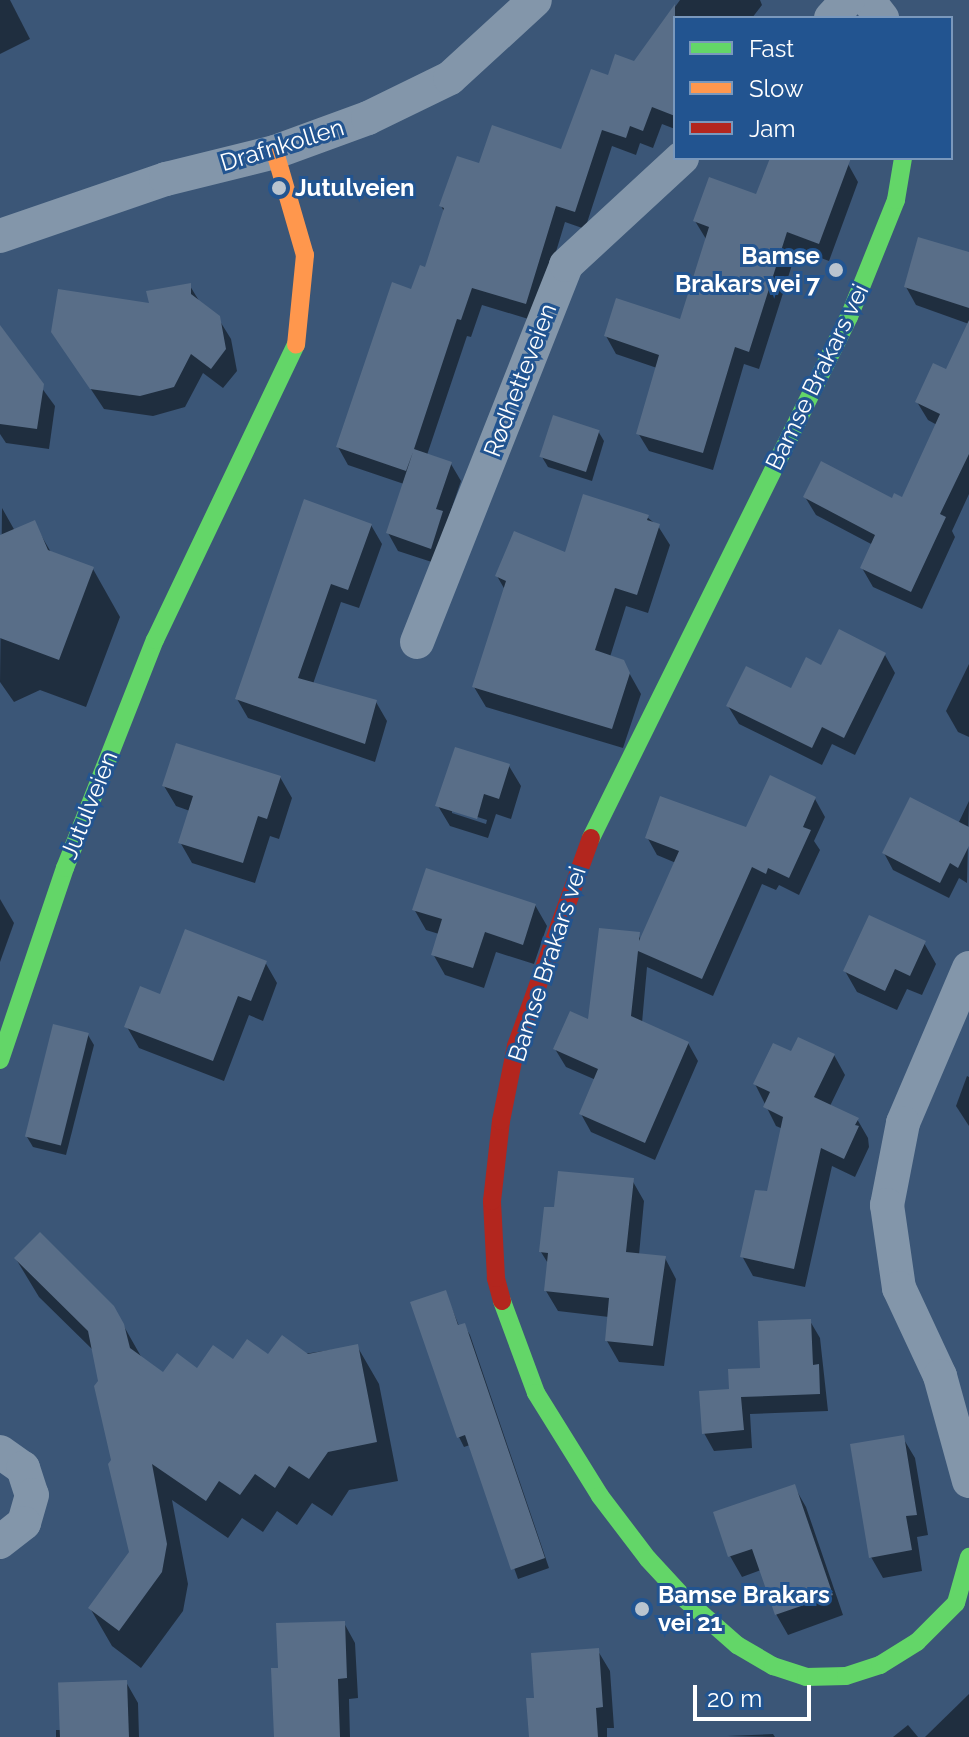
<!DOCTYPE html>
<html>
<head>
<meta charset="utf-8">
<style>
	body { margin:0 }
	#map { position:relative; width:969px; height:1737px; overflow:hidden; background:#3b5677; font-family:Raleway,sans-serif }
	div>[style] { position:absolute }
	.shadow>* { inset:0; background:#0007 }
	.building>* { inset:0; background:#596e88; transform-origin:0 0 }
	.street>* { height:34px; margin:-17px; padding:0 17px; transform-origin:17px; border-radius:17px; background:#8396aa }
	.fast>* { height:18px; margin:-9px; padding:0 9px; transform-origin:9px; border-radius:9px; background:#63d668 }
	.slow>* { height:18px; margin:-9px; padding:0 9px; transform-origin:9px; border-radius:9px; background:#ff974d }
	.jam>* { height:18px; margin:-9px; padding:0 9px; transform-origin:9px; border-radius:9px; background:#b3261e }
	.dots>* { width:22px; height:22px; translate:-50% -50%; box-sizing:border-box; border:4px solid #225490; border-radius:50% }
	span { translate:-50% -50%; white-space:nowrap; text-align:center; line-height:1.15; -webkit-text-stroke:6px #225490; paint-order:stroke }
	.street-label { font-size:24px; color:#fff }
	.poi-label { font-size:24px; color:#fff; font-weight:700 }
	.left { translate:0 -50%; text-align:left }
	.right { translate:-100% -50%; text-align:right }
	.legend { position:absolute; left:673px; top:16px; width:280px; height:144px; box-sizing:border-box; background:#225490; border:2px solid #7a98bc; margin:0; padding:10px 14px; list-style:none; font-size:24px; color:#fff }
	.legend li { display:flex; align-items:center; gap:16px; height:40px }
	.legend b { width:40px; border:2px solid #7a98bc }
	.scale { position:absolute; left:693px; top:1685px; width:118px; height:36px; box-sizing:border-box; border:4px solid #fff; border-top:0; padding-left:10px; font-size:24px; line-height:28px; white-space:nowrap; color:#fff; -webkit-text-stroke:6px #225490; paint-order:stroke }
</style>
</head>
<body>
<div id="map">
	<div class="shadow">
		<i style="clip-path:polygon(0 0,10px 0,30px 39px,0 54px)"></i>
		<i style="clip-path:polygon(680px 0,760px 0,762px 5px,752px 18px,675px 18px,675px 129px,662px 124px,653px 148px,640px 143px,636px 155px,612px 146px,585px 229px,565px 222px,535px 321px,482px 305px,471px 337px,467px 336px,427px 455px,451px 464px,461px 481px,447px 522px,441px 565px,398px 551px,388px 533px,404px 484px,348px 465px,338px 447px,426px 269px,445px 213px,441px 206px,480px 166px,562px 152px,609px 77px,635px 63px)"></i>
		<i style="clip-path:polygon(772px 158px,836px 158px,848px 164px,858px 182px,829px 261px,797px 249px,759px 369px,744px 364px,713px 470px,649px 451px,638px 433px,657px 368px,616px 354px,606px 336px,681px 322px,706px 239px,695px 221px,757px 197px)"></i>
		<i style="clip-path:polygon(969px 255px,969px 324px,916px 305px,906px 287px)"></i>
		<i style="clip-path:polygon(190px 286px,201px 304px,218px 318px,231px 339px,237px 371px,223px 388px,203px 373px,185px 407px,153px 416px,104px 409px,53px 332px,152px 305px)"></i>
		<i style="clip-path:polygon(969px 324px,969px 494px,952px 531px,955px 537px,922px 609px,873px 587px,862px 568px,873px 545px,816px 515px,805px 497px,903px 499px,937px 425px,928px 420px,917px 402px,947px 372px)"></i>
		<i style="clip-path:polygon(0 331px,55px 406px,49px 449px,6px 443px,0 434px)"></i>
		<i style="clip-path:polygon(598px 431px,604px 441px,592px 481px,548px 467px,542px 457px)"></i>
		<i style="clip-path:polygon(2px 508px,15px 531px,34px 523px,52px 554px,93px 569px,120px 617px,86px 707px,40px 690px,14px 702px,0 682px)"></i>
		<i style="clip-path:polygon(647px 517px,658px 526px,670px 545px,648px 613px,626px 606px,610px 657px,623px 662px,641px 694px,623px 748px,486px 707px,474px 687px,505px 590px,497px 576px,566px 555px)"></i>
		<i style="clip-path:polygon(371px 525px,382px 544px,359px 608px,341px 602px,313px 684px,376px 702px,387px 721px,375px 762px,248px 718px,237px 699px)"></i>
		<i style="clip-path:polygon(885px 655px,895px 673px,855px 755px,832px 744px,822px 765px,739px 724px,728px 706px,791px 690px,822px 667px)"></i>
		<i style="clip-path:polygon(969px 664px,969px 737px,958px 732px,946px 711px)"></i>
		<i style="clip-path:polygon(evenodd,509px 766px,521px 786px,511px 819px,496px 814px,488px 838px,450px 826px,438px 806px,509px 766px,452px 809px,487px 820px,486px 824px,452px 813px,452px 809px)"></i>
		<i style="clip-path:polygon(280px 777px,292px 798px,279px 839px,270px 836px,255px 883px,192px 863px,180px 842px,190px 811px,176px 806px,164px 786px)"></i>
		<i style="clip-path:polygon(815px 799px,825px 817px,814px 841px,820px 850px,799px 895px,779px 885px,776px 890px,762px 884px,713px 996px,647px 967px,642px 1023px,688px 1043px,698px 1061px,655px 1160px,591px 1132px,581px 1114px,596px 1080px,566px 1067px,555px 1049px,590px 1022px,638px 934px,641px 940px,676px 863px,657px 855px,647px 837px,747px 829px)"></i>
		<i style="clip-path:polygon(969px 801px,967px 883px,959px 878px,949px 898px,893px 870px,884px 853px,958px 824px)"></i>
		<i style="clip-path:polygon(0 899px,14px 923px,0 962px)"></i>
		<i style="clip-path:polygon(535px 905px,547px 926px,534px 964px,496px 952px,484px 988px,445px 975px,433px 954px,439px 934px,426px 930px,414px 909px)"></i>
		<i style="clip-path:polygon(924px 943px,936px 964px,922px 995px,907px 989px,897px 1010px,857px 992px,845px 971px)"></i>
		<i style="clip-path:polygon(265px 962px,277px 983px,263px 1021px,249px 1015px,224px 1081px,139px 1048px,127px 1027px,161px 996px)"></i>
		<i style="clip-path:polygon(88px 1035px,94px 1045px,66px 1155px,33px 1147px,27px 1137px)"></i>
		<i style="clip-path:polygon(792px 1054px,834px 1055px,845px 1075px,830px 1106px,857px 1119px,868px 1138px,869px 1147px,855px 1177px,832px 1166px,805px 1287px,753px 1276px,742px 1256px,768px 1194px,783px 1129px,776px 1126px,755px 1084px)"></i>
		<i style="clip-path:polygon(967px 1076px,969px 1077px,969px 1126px,956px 1106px)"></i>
		<i style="clip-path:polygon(632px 1180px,644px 1201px,639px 1255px,665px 1258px,676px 1279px,664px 1366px,619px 1362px,607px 1341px,609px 1317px,558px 1311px,546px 1291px,549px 1265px,541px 1252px,556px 1210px)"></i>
		<i style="clip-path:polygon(16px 1259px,113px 1307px,143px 1360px,164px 1375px,357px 1346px,379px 1384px,398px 1481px,349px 1490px,332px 1516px,312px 1503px,297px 1525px,277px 1511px,263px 1532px,242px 1518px,228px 1538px,172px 1500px,188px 1584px,183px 1611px,141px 1668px,112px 1646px,90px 1608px,131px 1552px,94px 1351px,39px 1297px)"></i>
		<i style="clip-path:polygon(445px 1292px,459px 1326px,464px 1325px,470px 1335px,549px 1568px,518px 1579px,470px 1445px,464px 1447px,459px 1437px)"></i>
		<i style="clip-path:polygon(810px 1321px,820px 1338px,828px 1411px,750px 1414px,752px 1448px,714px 1451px,704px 1433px,731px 1391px,762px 1370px)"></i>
		<i style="clip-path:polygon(903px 1438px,915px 1458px,928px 1535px,917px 1537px,922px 1571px,883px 1578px,871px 1557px)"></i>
		<i style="clip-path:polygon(794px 1486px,806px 1507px,843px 1615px,788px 1635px,776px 1614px,761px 1570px,742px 1577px,730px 1556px)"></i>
		<i style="clip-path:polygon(344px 1623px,355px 1643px,358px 1698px,349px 1699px,350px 1737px,276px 1737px)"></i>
		<i style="clip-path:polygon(598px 1651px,610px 1671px,614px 1728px,607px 1728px,607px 1737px,530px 1737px,536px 1700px)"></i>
		<i style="clip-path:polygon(126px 1682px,138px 1703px,139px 1737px,56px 1737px,56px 1730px,62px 1730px)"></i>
		<i style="clip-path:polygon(969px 1694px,969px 1737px,925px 1737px)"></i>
		<i style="clip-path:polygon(908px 1725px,918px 1737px,893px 1737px)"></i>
		<i style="clip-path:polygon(773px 1734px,775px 1737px,727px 1736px)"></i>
	</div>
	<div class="building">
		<i style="clip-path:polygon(675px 4px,675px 116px,652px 107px,643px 131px,630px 126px,626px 138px,602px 130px,575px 212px,556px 206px,526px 304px,472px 288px,461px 320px,457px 319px,414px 449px,452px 462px,436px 509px,443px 511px,431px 549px,386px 533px,413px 452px,406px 471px,336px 447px,392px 282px,411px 289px,420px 265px,425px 267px,444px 208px,439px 206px,457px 156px,479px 163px,492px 125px,561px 149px,591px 69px,608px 75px,615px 54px,634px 61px)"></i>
		<i style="clip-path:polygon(770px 158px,851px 158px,819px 244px,787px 232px,749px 352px,735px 347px,703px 453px,636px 434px,659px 355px,604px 336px,616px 298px,680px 319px,709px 227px,693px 221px,709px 177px,756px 194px)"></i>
		<i style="clip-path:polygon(918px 237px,969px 252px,969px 308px,904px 287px)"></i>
		<i style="clip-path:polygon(191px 283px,191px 294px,220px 316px,226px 349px,211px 369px,191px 354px,174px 387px,140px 396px,90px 389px,51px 332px,58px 289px,149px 303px,146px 291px)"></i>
		<i style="clip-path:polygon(969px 320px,969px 454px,940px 514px,946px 517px,911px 592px,860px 568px,875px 535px,803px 497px,821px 461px,892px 498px,894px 493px,902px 497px,940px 414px,915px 402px,933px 363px,946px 369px)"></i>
		<i style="clip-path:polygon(0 325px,44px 384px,37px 429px,0 424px)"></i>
		<i style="left:553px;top:415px;width:49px;height:44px;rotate:18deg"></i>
		<i style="clip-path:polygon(583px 494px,649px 515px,647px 520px,660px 524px,637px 595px,615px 588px,595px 650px,624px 660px,630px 673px,612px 729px,472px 687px,506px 581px,495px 576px,514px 531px,565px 552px)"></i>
		<i style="clip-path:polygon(304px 499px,372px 524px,348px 590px,331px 584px,298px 678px,377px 700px,365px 744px,235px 699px)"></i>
		<i style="clip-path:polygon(35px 520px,48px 550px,94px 567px,59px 660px,0 638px,0 535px)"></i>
		<i style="clip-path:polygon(839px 629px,886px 653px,844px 738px,822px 727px,812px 748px,726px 706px,746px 666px,791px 688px,806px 657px,821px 665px)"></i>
		<i style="clip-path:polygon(176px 743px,281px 776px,267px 819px,258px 816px,243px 863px,178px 843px,193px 796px,162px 786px)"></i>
		<i style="clip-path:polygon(455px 747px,510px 764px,499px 799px,484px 794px,477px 819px,435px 806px)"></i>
		<i style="clip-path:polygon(770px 775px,816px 797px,803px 827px,811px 830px,789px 878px,768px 868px,766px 874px,752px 867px,702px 979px,638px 951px,631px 1016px,689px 1042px,645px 1143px,579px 1114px,598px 1069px,553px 1049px,570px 1011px,588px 1019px,599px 928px,640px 932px,639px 941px,679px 851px,645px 838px,660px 796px,746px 827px)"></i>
		<i style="clip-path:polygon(910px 797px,969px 827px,969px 846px,958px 868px,950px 863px,940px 883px,882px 853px)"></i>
		<i style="clip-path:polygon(426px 868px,536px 904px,523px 945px,485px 932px,473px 968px,431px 955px,442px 919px,412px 910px)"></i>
		<i style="clip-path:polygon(869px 915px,926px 941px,910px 976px,895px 969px,885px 991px,843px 971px)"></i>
		<i style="clip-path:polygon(185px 929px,267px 961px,251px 1001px,238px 996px,213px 1061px,124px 1027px,140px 986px,160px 994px)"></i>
		<i style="left:53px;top:1024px;width:37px;height:116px;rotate:14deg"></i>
		<i style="clip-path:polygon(798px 1037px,835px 1054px,814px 1097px,859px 1118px,855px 1125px,859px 1126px,844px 1159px,821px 1148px,794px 1269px,740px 1257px,755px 1190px,767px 1191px,783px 1117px,763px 1107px,770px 1092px,753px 1084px,773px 1043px,791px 1051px)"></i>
		<i style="clip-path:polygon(558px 1171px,634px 1178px,626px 1252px,666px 1256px,653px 1346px,605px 1341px,609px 1298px,544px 1291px,548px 1253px,539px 1252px,544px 1207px,554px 1207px)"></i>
		<i style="clip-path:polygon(40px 1232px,114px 1306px,124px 1324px,130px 1348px,163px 1372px,177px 1353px,197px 1368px,213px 1345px,233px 1359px,247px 1339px,268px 1354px,282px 1335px,308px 1354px,358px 1344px,377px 1442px,328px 1452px,309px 1479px,289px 1466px,275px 1488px,255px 1474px,240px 1495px,219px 1481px,206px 1501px,152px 1464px,167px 1544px,162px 1572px,119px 1631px,88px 1608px,129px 1552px,108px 1464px,111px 1460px,94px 1386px,98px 1381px,88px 1331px,14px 1258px)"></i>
		<i style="clip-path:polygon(446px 1290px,458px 1325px,465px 1323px,545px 1558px,511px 1570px,465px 1435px,457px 1438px,410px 1302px)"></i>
		<i style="clip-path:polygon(811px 1319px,813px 1365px,819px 1364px,820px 1394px,741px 1397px,744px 1430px,702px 1434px,699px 1391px,729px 1389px,728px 1369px,760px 1368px,758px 1321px)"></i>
		<i style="clip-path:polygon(904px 1435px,917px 1515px,906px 1516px,912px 1550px,869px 1558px,850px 1444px)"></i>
		<i style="clip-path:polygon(795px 1484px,833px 1595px,775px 1615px,752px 1549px,728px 1557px,713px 1512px)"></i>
		<i style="clip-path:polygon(345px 1621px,347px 1678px,338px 1679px,340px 1737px,274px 1737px,271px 1668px,278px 1668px,276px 1623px)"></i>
		<i style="clip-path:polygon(599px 1648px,603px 1707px,596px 1708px,598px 1737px,529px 1737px,526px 1698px,534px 1698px,531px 1653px)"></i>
		<i style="left:127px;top:1680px;width:57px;height:69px;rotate:88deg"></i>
	</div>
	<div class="street">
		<i style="left:868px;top:0;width:23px;rotate:52deg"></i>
		<i style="left:831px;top:18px;width:25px;rotate:-47deg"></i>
		<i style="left:0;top:236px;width:176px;rotate:-19deg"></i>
		<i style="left:166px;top:179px;width:112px;rotate:-13.9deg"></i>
		<i style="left:275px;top:152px;width:99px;rotate:-20.1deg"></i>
		<i style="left:368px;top:118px;width:91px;rotate:-26deg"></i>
		<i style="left:450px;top:78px;width:115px;rotate:-42.5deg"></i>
		<i style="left:417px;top:642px;width:405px;rotate:-68.4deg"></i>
		<i style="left:566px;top:265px;width:158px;rotate:-42.7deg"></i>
		<i style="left:969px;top:968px;width:168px;rotate:113.1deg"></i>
		<i style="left:903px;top:1123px;width:84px;rotate:101deg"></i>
		<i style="left:887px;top:1205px;width:84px;rotate:81.8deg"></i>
		<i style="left:899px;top:1288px;width:97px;rotate:65deg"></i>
		<i style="left:940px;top:1376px;width:109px;rotate:74.6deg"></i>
		<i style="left:0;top:1452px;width:28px;rotate:35deg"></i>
		<i style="left:23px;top:1468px;width:28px;rotate:72deg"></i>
		<i style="left:32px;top:1495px;width:29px;rotate:106deg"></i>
		<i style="left:24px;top:1523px;width:31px;rotate:142deg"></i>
	</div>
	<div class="fast">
		<i style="left:591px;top:838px;width:581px;rotate:-63.66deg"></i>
		<i style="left:849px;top:317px;width:126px;rotate:-68.1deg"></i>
		<i style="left:896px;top:200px;width:43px;rotate:-80.5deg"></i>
		<i style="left:0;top:1060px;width:203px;rotate:-71.3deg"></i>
		<i style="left:65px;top:868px;width:245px;rotate:-68.5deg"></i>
		<i style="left:155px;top:640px;width:327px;rotate:-64.5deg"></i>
		<i style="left:502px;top:1301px;width:98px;rotate:69.7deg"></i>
		<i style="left:536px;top:1393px;width:121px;rotate:58.1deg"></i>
		<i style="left:600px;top:1496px;width:79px;rotate:52.7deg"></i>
		<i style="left:648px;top:1559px;width:57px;rotate:47.1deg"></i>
		<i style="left:687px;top:1601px;width:67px;rotate:41.3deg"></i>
		<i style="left:737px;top:1645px;width:42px;rotate:30.3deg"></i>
		<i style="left:773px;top:1666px;width:35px;rotate:18deg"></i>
		<i style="left:806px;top:1677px;width:40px;rotate:-1.4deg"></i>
		<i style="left:846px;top:1676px;width:36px;rotate:-18deg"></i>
		<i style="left:880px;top:1665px;width:44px;rotate:-31.9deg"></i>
		<i style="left:917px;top:1642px;width:55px;rotate:-45deg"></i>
		<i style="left:956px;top:1603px;width:48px;rotate:-74.2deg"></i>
	</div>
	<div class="slow">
		<i style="left:275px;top:152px;width:107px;rotate:73.8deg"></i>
		<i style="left:305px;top:255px;width:90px;rotate:95.7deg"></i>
	</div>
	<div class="jam">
		<i style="left:502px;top:1301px;width:24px;rotate:-105deg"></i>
		<i style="left:496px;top:1278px;width:77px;rotate:-93deg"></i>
		<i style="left:492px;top:1201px;width:81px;rotate:-83.6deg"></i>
		<i style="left:501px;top:1121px;width:76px;rotate:-78.7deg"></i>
		<i style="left:516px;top:1046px;width:221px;rotate:-70.2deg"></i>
	</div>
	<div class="dots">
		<i style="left:279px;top:188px;background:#bac4cf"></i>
		<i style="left:836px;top:270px;background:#bac4cf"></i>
		<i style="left:642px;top:1609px;background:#bac4cf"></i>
	</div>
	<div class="street-label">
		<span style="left:282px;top:145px;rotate:-17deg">Drafnkollen</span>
		<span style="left:817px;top:377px;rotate:-64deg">Bamse Brakars vei</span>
		<span style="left:520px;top:380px;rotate:-69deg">Rødhetteveien</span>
		<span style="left:89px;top:805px;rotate:-68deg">Jutulveien</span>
		<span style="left:547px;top:964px;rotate:-72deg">Bamse Brakars vei</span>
	</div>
	<div class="poi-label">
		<span class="left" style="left:295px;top:188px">Jutulveien</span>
		<span class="right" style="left:820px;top:270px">Bamse<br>Brakars vei 7</span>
		<span class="left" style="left:658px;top:1609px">Bamse Brakars<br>vei 21</span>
	</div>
	<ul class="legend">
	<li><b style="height:10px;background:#63d668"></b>Fast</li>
	<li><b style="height:10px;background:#ff974d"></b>Slow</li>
	<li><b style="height:10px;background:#b3261e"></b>Jam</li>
	</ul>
	<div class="scale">20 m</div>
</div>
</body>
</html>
